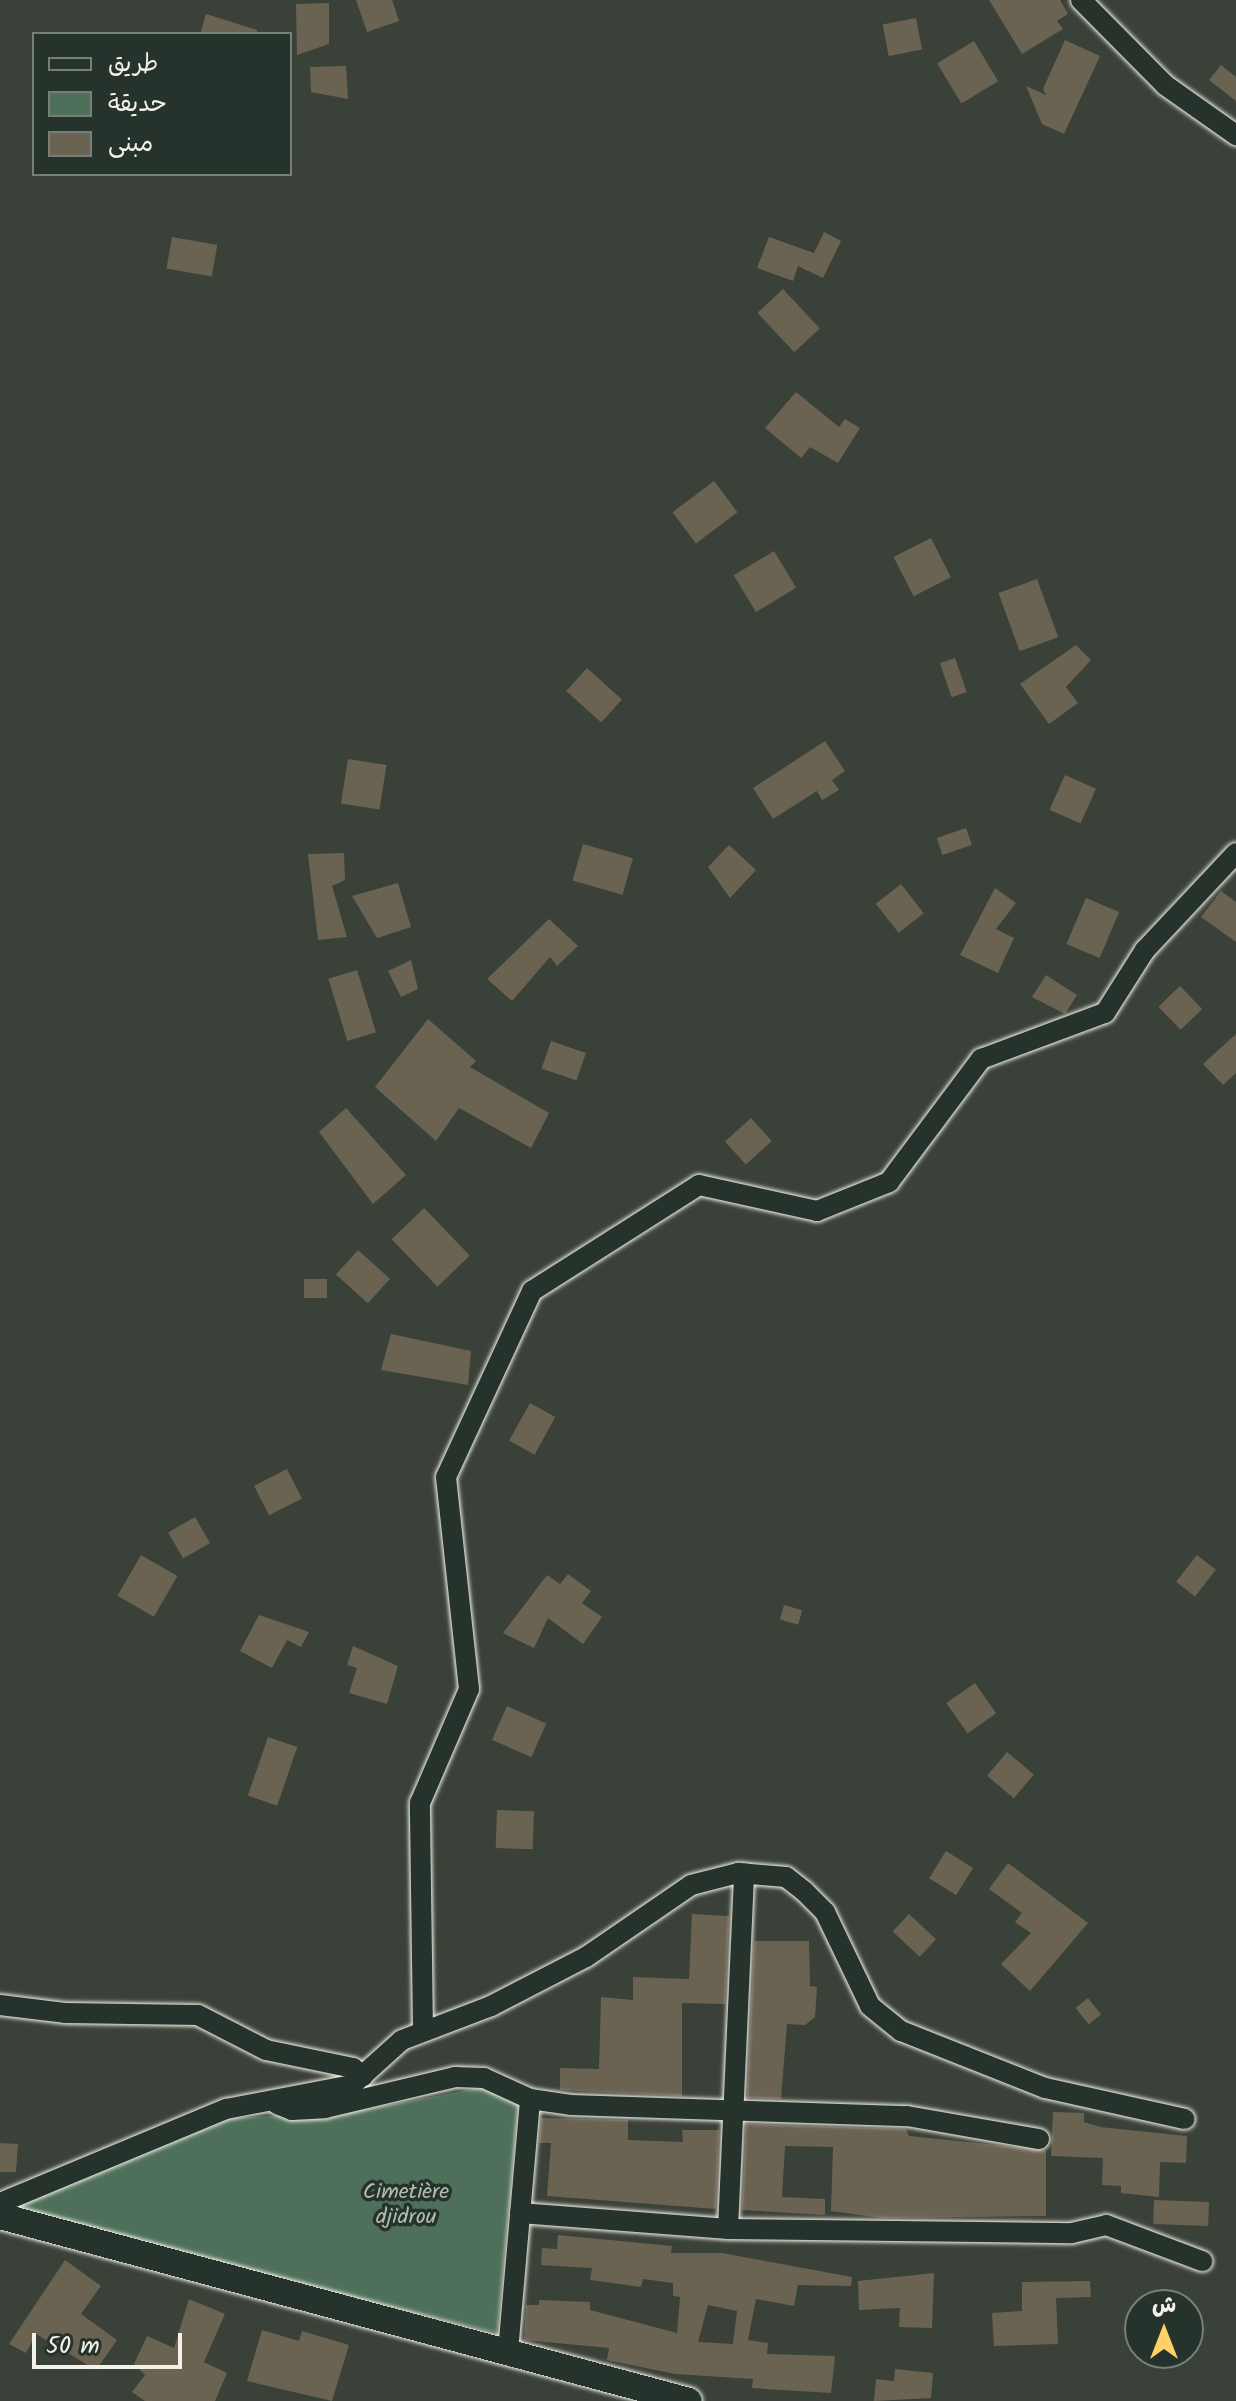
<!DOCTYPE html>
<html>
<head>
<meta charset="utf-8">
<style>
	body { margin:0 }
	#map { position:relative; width:1236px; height:2401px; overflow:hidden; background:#3a4138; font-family:Kalam,"Playpen Sans Arabic",sans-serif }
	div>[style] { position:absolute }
	.green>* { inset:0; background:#4e705b }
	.building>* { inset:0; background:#6a6352; transform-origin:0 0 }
	.roads { filter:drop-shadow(0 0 2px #f4f1e8) drop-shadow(0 0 2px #f4f1e8) }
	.minor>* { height:20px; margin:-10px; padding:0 10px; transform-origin:10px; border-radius:10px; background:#26332d }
	.tertiary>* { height:26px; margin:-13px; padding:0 13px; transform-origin:13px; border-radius:13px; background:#26332d }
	span { translate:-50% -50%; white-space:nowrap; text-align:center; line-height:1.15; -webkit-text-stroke:7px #26332d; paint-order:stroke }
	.park-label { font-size:22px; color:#b2bdb0 }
	.legend { position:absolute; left:32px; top:32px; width:260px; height:144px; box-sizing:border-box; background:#26332d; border:2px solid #787f78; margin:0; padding:10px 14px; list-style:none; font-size:24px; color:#f4f1e8 }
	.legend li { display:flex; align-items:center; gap:16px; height:40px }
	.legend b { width:40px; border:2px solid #787f78 }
	.north { position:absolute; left:1124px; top:2289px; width:80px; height:80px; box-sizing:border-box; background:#26332d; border:2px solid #787f78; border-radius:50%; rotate:0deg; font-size:22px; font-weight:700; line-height:32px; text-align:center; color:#f4f1e8 }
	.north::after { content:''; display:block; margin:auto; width:28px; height:36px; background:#ffd166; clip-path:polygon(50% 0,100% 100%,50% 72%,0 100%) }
	.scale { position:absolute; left:32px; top:2333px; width:150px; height:36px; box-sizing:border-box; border:4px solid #f4f1e8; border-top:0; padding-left:10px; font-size:24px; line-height:28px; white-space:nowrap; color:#f4f1e8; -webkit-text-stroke:6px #26332d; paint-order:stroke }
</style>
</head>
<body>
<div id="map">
	<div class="green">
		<i style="clip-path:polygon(478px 2088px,519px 2095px,497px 2333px,0 2210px,222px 2119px,363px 2110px)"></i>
	</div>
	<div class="building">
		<i style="clip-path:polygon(356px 0,392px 0,399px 21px,367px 32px)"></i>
		<i style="clip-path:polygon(989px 0,1060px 0,1068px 14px,1057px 21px,1063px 29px,1022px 54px)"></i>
		<i style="clip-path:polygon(329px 3px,329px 44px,297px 55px,296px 4px)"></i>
		<i style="clip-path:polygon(206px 14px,257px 30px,257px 34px,200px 34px)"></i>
		<i style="left:916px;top:18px;width:32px;height:34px;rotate:79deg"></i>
		<i style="clip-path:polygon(1065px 40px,1100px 56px,1064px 134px,1042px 124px,1026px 86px,1046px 95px,1043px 89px)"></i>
		<i style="left:974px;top:41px;width:47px;height:43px;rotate:59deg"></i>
		<i style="clip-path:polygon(1221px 65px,1236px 77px,1236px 101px,1209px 80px)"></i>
		<i style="clip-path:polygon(346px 66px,348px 99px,311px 92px,310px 67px)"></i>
		<i style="clip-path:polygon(824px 232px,841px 241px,823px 278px,798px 266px,793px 281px,757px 268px,769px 237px,814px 253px)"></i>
		<i style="left:172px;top:237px;width:46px;height:32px;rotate:10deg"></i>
		<i style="left:783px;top:289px;width:54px;height:35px;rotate:47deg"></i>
		<i style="clip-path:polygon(796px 392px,839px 427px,845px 419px,860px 428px,838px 463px,810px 447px,801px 458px,765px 428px)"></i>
		<i style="left:714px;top:481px;width:39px;height:52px;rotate:53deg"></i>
		<i style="left:931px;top:538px;width:44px;height:42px;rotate:63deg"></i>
		<i style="left:774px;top:551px;width:43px;height:47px;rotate:59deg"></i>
		<i style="left:1037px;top:579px;width:62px;height:41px;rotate:70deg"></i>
		<i style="clip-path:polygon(1076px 645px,1091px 660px,1066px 687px,1078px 703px,1049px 724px,1020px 684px)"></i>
		<i style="left:955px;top:658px;width:36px;height:16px;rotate:71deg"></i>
		<i style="left:587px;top:668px;width:47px;height:31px;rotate:42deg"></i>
		<i style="clip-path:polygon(825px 741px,845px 771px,832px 780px,839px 790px,822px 800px,817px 791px,773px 819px,753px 788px)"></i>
		<i style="left:348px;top:759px;width:39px;height:45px;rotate:9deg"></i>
		<i style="left:1065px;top:775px;width:34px;height:38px;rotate:24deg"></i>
		<i style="left:966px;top:828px;width:18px;height:31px;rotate:71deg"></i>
		<i style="left:583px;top:844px;width:52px;height:38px;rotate:16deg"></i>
		<i style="clip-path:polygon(729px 845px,756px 870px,730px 898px,708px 867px)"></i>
		<i style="clip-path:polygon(344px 853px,345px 880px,332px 886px,347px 937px,318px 940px,308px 854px)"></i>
		<i style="clip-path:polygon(398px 883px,411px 927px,377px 938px,352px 896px)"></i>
		<i style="left:901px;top:884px;width:37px;height:32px;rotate:52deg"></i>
		<i style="clip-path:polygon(995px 888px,1016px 903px,996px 929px,1014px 938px,998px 973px,960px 955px)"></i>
		<i style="clip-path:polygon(1221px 891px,1236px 902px,1236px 942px,1201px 917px)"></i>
		<i style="left:1086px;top:898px;width:36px;height:50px;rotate:23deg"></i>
		<i style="clip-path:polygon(549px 919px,578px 946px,557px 966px,550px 957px,512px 1001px,487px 979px)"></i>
		<i style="clip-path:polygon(411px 960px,418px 989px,401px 997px,388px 971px)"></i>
		<i style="left:357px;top:970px;width:65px;height:30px;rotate:73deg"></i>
		<i style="clip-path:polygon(1046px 975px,1077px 995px,1065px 1014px,1032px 997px)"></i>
		<i style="left:1180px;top:986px;width:32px;height:30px;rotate:46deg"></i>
		<i style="clip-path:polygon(428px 1019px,476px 1061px,470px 1067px,549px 1113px,531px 1148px,459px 1108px,436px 1141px,375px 1087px)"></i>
		<i style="clip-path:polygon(1236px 1034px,1236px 1073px,1223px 1085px,1203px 1064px)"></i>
		<i style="left:551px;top:1041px;width:37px;height:29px;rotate:19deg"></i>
		<i style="clip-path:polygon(346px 1108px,406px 1175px,373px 1204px,319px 1132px)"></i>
		<i style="left:751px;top:1118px;width:31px;height:35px;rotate:48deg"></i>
		<i style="left:424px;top:1208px;width:66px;height:45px;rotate:46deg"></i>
		<i style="left:358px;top:1250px;width:43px;height:33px;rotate:42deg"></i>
		<i style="left:327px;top:1279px;width:19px;height:23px;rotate:90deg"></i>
		<i style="clip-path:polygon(391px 1334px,471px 1351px,468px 1385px,381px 1370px)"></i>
		<i style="left:530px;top:1403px;width:29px;height:43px;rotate:29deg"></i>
		<i style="left:287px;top:1469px;width:33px;height:37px;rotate:63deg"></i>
		<i style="left:195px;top:1517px;width:30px;height:31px;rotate:60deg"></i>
		<i style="left:141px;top:1555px;width:42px;height:47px;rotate:30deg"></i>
		<i style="left:1197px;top:1555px;width:24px;height:34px;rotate:38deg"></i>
		<i style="clip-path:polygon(568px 1574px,591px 1591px,582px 1603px,602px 1617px,583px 1644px,548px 1618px,534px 1648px,503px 1633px,547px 1575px,560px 1584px)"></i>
		<i style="left:784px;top:1605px;width:19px;height:15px;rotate:16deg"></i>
		<i style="clip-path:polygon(259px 1615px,309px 1632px,301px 1647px,287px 1640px,272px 1668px,240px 1651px)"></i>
		<i style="clip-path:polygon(353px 1646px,398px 1666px,387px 1704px,349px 1693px,357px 1668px,347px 1665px)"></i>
		<i style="left:975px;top:1683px;width:37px;height:35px;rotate:55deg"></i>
		<i style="left:507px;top:1706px;width:43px;height:37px;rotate:24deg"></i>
		<i style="left:268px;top:1737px;width:31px;height:62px;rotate:19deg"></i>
		<i style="left:1007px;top:1752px;width:35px;height:31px;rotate:40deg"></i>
		<i style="left:497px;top:1810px;width:37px;height:38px;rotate:2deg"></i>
		<i style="left:946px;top:1851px;width:32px;height:32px;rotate:32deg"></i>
		<i style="clip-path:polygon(1008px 1863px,1088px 1923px,1030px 1991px,1001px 1964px,1031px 1933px,1015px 1922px,1022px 1913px,989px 1889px)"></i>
		<i style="clip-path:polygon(692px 1914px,729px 1916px,725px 2004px,682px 2003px,682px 2096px,560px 2090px,560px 2068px,599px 2069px,601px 1997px,633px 2000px,633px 1977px,689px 1979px)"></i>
		<i style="left:909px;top:1914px;width:37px;height:24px;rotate:43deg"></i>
		<i style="clip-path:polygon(754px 1941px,809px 1941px,810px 1986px,817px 1987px,815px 2017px,805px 2025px,787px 2024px,781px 2099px,747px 2098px)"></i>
		<i style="left:1088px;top:1998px;width:21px;height:16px;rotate:51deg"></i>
		<i style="clip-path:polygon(1053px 2112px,1084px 2113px,1084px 2122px,1100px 2127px,1187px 2136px,1186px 2163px,1160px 2162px,1159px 2197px,1121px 2193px,1121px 2186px,1102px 2185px,1103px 2158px,1051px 2156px)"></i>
		<i style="clip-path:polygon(541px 2118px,628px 2120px,628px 2140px,683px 2142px,682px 2130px,719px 2130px,716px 2209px,547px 2196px,551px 2143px,539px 2143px)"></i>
		<i style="clip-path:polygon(746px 2124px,906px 2129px,909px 2136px,1046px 2150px,1046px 2216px,882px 2218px,831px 2211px,833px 2147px,785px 2146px,782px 2197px,825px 2199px,825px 2215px,742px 2210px)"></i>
		<i style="clip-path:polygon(0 2143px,18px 2144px,16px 2172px,0 2172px)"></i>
		<i style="left:1154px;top:2200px;width:55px;height:24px;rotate:2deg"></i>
		<i style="clip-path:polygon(evenodd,558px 2235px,672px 2246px,671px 2253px,722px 2253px,852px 2277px,851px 2286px,798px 2285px,794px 2306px,756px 2299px,748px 2340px,768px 2343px,767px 2354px,835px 2356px,831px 2393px,752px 2388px,753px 2379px,675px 2374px,607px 2360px,609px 2348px,524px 2340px,526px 2305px,539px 2305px,539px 2300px,590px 2302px,590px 2310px,677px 2333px,680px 2297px,673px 2296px,673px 2283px,643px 2279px,641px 2287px,590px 2280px,592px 2268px,541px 2265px,542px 2248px,557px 2249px,558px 2235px,708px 2305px,737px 2311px,733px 2344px,698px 2342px,708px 2305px)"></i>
		<i style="clip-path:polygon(65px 2260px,101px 2286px,81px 2314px,117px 2340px,96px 2370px,36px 2334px,26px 2353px,9px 2344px)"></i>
		<i style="clip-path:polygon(934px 2273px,932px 2328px,899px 2327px,900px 2308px,859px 2310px,858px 2281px)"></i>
		<i style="clip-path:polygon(1090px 2281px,1091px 2297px,1056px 2298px,1058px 2344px,994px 2346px,992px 2313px,1022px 2311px,1022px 2282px)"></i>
		<i style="clip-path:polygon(189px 2299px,225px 2314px,204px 2362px,227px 2373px,215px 2401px,145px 2401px,132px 2392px,145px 2375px,134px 2364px,147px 2336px,174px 2348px)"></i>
		<i style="clip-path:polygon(262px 2330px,299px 2341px,302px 2331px,349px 2345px,332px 2401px,247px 2381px)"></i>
		<i style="clip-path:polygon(895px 2369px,933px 2373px,931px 2398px,874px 2401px,876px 2379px,894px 2381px)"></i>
	</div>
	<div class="roads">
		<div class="minor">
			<i style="left:1081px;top:0;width:120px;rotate:45.3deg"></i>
			<i style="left:1165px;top:85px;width:87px;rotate:35.2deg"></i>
			<i style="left:0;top:2005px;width:65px;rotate:7deg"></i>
			<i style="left:65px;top:2013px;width:133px;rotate:0.9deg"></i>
			<i style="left:198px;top:2015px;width:76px;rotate:27.2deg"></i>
			<i style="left:266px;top:2050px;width:89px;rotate:11.7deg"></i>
			<i style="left:353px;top:2068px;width:13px;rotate:39deg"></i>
			<i style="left:423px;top:2030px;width:227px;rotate:-90.8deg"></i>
			<i style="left:420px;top:1803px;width:124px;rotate:-66.7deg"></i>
			<i style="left:469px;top:1689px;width:213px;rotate:-96.2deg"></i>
			<i style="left:446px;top:1477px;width:205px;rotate:-65.2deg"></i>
			<i style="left:532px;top:1291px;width:198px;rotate:-32.4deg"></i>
			<i style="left:699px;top:1185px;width:121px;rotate:12.4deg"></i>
			<i style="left:817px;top:1211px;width:78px;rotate:-21.9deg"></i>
			<i style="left:889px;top:1182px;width:154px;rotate:-53.2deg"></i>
			<i style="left:981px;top:1059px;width:132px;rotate:-20.4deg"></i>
			<i style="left:1105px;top:1013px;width:75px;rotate:-57.6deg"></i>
			<i style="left:1145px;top:950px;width:133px;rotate:-46.8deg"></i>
			<i style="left:277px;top:2104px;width:16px;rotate:22deg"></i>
			<i style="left:292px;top:2110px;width:33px;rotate:-3deg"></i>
			<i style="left:325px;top:2108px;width:134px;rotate:-13.4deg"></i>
			<i style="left:455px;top:2077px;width:29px;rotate:2deg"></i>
			<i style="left:484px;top:2078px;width:51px;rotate:24.5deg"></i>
			<i style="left:530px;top:2099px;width:41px;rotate:8.3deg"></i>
			<i style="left:571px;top:2105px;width:336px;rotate:1.9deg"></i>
			<i style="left:907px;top:2116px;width:134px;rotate:9.9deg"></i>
			<i style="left:0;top:2203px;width:245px;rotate:-22.6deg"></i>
			<i style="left:226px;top:2109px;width:128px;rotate:-10.8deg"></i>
			<i style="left:352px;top:2085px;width:67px;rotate:-42deg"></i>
			<i style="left:402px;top:2040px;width:95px;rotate:-20.9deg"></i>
			<i style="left:491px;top:2006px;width:107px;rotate:-27.3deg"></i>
			<i style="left:586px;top:1957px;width:127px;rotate:-34.4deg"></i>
			<i style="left:691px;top:1885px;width:49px;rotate:-14.3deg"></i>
			<i style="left:738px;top:1873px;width:48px;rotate:4.8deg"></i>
			<i style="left:786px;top:1877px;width:23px;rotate:38deg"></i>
			<i style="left:804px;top:1891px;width:30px;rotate:45deg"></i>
			<i style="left:825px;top:1912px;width:104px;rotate:64.4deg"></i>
			<i style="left:870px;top:2006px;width:40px;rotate:39deg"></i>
			<i style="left:901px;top:2031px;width:155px;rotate:21.6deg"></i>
			<i style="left:1045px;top:2088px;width:143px;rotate:12.5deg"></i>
			<i style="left:520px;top:2213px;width:209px;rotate:4.4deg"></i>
			<i style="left:728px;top:2229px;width:344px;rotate:0.7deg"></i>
			<i style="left:1072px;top:2233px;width:35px;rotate:-13deg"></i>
			<i style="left:1106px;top:2225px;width:103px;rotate:20.6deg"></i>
			<i style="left:728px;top:2229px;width:356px;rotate:-87.4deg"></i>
			<i style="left:508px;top:2352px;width:254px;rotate:-85deg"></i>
		</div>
		<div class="tertiary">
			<i style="left:0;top:2216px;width:713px;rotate:15.03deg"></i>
		</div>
	</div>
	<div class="park-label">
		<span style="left:406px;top:2205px">Cimetière<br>djidrou</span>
	</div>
	<ul class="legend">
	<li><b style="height:10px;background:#26332d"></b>طريق</li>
	<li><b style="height:22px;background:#4e705b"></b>حديقة</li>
	<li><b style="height:22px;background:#6a6352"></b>مبنى</li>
	</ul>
	<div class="north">ش</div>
	<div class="scale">50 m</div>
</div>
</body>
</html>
